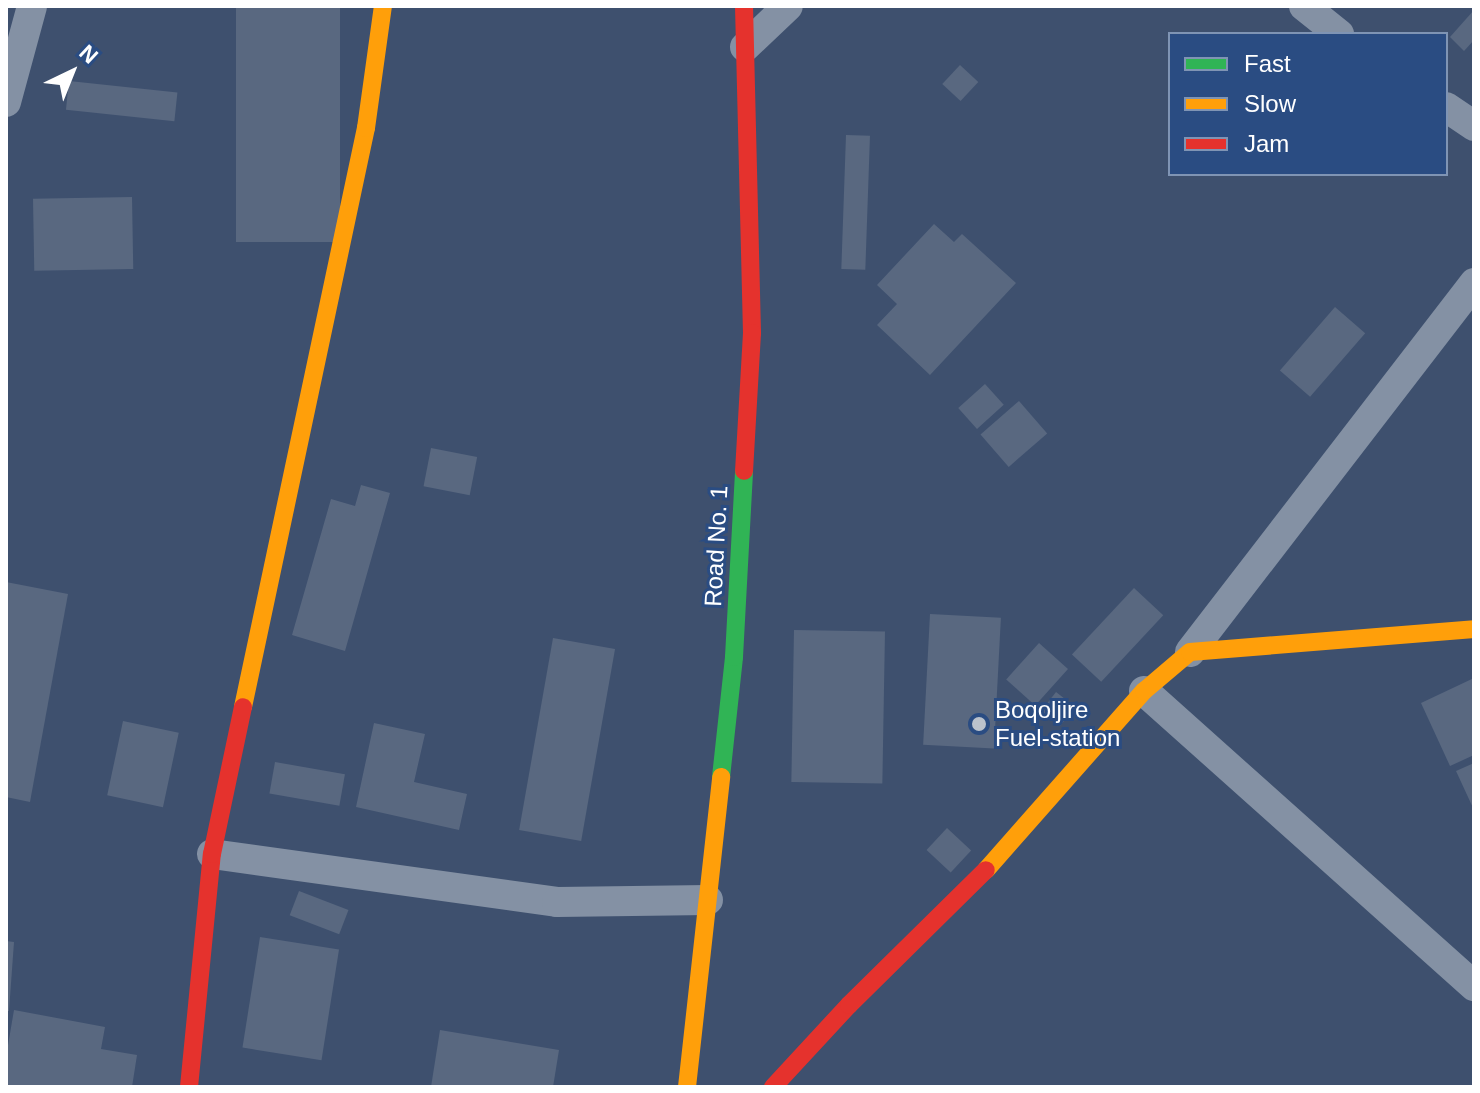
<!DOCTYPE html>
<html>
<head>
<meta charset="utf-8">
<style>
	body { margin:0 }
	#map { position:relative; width:1480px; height:1093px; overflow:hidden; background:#3e506e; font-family:Arial,sans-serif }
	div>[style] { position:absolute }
	.building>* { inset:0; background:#596880; transform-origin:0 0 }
	.street>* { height:30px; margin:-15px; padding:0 15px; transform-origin:15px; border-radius:15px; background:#8491a4 }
	.fast>* { height:18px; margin:-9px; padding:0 9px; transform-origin:9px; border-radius:9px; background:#30b455 }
	.slow>* { height:18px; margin:-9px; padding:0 9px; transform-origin:9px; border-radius:9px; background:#ff9f0a }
	.jam>* { height:18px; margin:-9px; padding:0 9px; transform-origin:9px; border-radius:9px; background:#e5322d }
	.dots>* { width:22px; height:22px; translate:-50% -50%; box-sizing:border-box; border:4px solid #2a4c82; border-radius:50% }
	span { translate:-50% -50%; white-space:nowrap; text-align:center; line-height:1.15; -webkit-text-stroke:6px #2a4c82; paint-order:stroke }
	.street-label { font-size:24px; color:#fff }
	.poi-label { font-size:24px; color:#fff }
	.left { translate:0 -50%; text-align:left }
	.frame { position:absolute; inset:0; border:8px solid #fff; pointer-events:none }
	.legend { position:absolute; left:1168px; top:32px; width:280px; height:144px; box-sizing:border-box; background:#2a4c82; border:2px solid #7f94b4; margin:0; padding:10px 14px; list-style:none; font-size:24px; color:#fff }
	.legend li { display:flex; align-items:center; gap:16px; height:40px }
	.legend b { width:40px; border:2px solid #7f94b4 }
	.north { position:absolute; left:32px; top:32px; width:80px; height:80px; -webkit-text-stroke:6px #2a4c82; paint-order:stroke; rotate:43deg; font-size:22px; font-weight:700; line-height:32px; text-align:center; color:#fff }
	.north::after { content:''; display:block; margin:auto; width:28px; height:36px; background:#fff; clip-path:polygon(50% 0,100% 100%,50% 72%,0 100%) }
</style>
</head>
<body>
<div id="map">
	<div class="building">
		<i style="left:236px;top:6px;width:104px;height:236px"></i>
		<i style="clip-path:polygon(1474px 10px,1474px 40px,1464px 51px,1450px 37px)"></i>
		<i style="left:960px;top:65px;width:25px;height:26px;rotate:43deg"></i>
		<i style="left:69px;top:81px;width:109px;height:29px;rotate:6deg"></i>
		<i style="left:846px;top:135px;width:24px;height:134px;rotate:2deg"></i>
		<i style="left:132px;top:197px;width:72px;height:99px;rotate:89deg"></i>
		<i style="clip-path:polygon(934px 224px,954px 242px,962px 234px,1016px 283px,930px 375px,877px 325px,897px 304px,877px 285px)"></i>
		<i style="left:1335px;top:307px;width:40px;height:84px;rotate:41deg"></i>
		<i style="left:985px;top:384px;width:28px;height:36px;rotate:48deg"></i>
		<i style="left:1019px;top:401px;width:43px;height:51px;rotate:49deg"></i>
		<i style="left:431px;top:448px;width:47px;height:39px;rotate:11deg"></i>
		<i style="clip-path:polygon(361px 485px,390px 493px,345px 651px,292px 635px,331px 499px,355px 506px)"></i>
		<i style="clip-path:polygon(6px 582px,68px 594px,30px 802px,6px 797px)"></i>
		<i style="left:1134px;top:588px;width:40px;height:91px;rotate:43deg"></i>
		<i style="left:930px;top:614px;width:71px;height:131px;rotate:3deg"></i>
		<i style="left:794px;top:630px;width:91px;height:152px;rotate:1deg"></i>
		<i style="left:553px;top:638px;width:63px;height:195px;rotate:10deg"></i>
		<i style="left:1039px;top:643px;width:39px;height:49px;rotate:42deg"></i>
		<i style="clip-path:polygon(1474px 678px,1474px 755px,1450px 766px,1421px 703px)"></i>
		<i style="left:1056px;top:692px;width:24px;height:24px;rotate:38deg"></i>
		<i style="left:123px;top:721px;width:57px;height:76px;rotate:12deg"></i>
		<i style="clip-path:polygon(374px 723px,425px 734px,414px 782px,467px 794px,459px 830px,356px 807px)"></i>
		<i style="left:275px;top:762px;width:71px;height:32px;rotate:10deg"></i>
		<i style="clip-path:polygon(1474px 763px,1474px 810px,1456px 771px)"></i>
		<i style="left:947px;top:828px;width:33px;height:30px;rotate:43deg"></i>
		<i style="left:299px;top:891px;width:53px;height:26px;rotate:21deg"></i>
		<i style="left:260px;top:937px;width:80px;height:112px;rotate:9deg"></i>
		<i style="clip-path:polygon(6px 941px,14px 942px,9px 1011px,6px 1011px)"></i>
		<i style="clip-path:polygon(14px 1010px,105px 1027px,101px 1049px,137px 1055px,132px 1087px,6px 1087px,6px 1057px)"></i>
		<i style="clip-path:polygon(440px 1030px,559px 1050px,553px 1087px,431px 1087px)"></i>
	</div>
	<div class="street">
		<i style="left:1304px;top:6px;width:45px;rotate:38.7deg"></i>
		<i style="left:745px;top:47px;width:59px;rotate:-43.6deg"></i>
		<i style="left:6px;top:102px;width:99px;rotate:-74.8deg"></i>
		<i style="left:1446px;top:107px;width:34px;rotate:34deg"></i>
		<i style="left:1190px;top:652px;width:466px;rotate:-52.4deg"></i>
		<i style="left:1144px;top:691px;width:443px;rotate:41.8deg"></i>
		<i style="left:212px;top:854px;width:348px;rotate:7.9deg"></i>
		<i style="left:557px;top:902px;width:151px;rotate:-0.8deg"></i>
	</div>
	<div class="fast">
		<i style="left:721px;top:777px;width:121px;rotate:-83.8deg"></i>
		<i style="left:734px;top:657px;width:186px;rotate:-86.9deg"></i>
	</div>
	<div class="slow">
		<i style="left:243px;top:707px;width:592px;rotate:-78.01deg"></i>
		<i style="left:366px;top:128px;width:123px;rotate:-82.1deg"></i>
		<i style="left:986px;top:870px;width:239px;rotate:-48.6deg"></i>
		<i style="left:1144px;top:691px;width:60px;rotate:-40.3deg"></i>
		<i style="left:1190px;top:652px;width:285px;rotate:-4.6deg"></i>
		<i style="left:687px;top:1087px;width:312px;rotate:-83.7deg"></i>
	</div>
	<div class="jam">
		<i style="left:744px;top:6px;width:327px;rotate:88.6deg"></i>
		<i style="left:752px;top:333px;width:138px;rotate:93.3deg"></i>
		<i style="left:189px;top:1087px;width:234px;rotate:-84.4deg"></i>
		<i style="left:212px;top:854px;width:150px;rotate:-78.1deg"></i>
		<i style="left:773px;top:1087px;width:112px;rotate:-47.2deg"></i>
		<i style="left:849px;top:1005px;width:192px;rotate:-44.6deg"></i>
	</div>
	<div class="dots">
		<i style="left:979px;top:724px;background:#bbc2cc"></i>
	</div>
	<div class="street-label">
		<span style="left:716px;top:546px;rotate:-87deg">Road No. 1</span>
	</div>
	<div class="poi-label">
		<span class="left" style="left:995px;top:724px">Boqoljire<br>Fuel-station</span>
	</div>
	<div class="frame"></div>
	<ul class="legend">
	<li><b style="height:10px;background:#30b455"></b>Fast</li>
	<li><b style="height:10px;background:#ff9f0a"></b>Slow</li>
	<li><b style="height:10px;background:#e5322d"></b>Jam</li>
	</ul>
	<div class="north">N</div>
</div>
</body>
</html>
